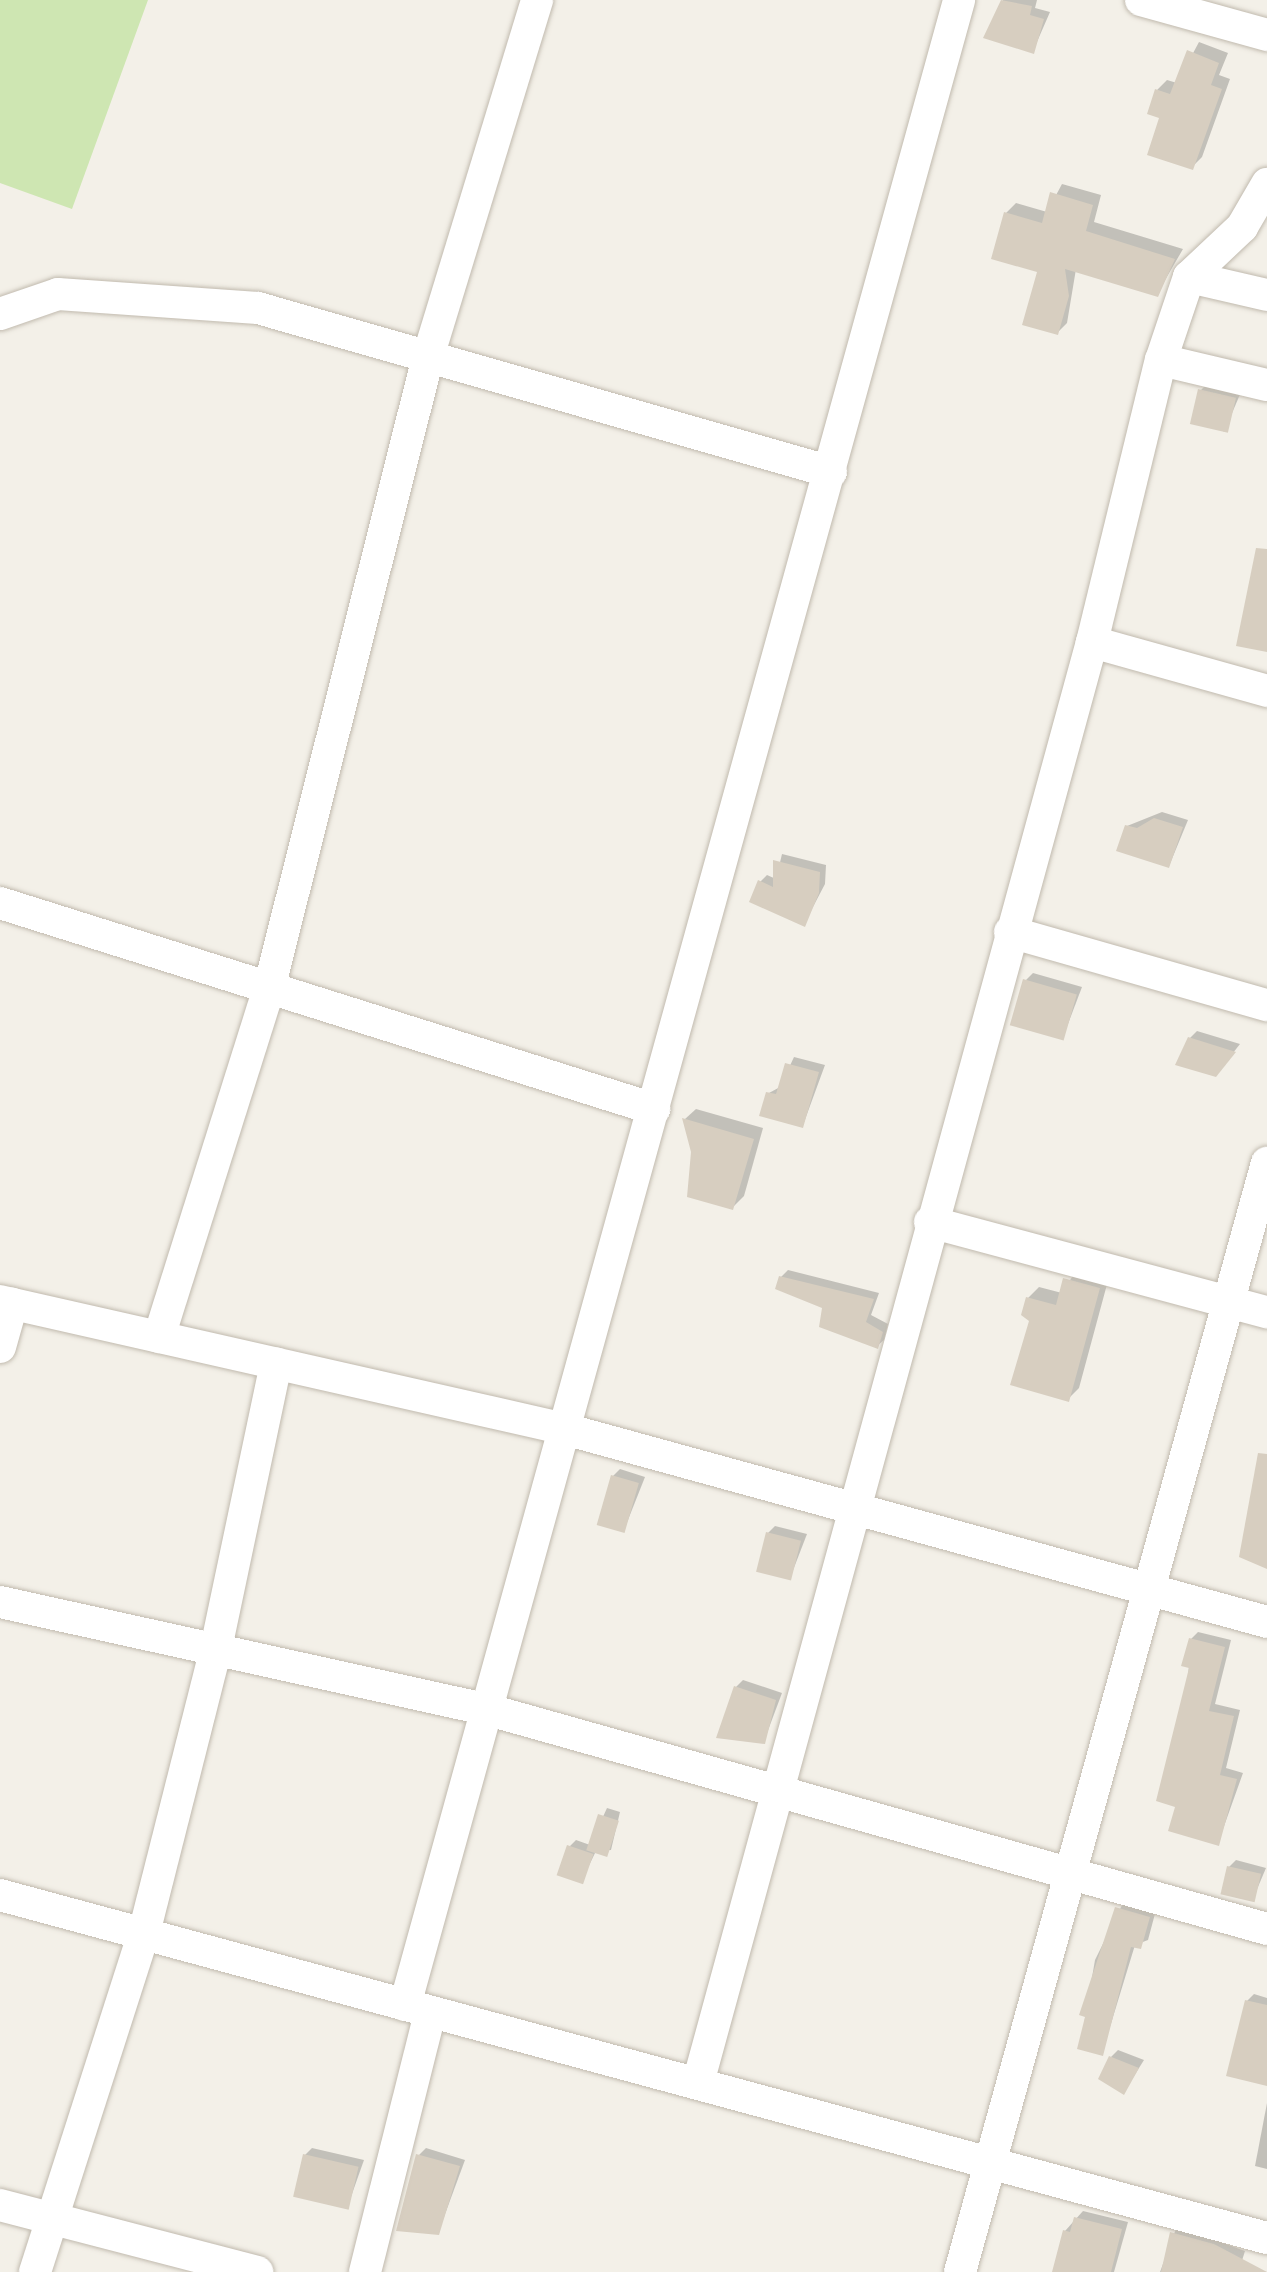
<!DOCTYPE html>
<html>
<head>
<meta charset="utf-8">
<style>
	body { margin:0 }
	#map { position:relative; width:1267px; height:2272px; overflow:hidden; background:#f3f0e8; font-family:"PT Sans Narrow",sans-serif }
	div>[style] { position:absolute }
	.green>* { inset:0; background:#cee6b2 }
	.shadow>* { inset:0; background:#0003 }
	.building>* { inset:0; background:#d7cec0; transform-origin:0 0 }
	.roads { filter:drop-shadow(0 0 2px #c1baae) drop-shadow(0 0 2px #c1baae) }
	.minor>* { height:32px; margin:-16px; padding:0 16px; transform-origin:16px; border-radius:16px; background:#fff }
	span { translate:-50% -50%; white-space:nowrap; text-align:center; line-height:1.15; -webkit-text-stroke:8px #fff; paint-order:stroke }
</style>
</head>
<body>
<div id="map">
	<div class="green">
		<i style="clip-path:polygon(0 0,148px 0,72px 209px,0 183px)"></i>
	</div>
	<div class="shadow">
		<i style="clip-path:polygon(1003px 0,1037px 0,1035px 8px,1050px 12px,1033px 51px,986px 36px)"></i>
		<i style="clip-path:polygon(1199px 42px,1228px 53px,1219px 75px,1230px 79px,1202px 157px,1192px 167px,1162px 116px,1157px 90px,1167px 80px,1177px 83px)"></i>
		<i style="clip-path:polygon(1062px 184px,1101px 195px,1094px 222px,1183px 249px,1157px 294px,1076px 269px,1067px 323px,1057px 333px,1040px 270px,1006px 213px,1016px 203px,1047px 212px)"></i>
		<i style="clip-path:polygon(1207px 384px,1241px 392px,1224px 432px,1200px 391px)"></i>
		<i style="clip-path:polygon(1162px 812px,1188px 820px,1169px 866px,1127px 826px)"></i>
		<i style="clip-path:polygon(782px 854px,826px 865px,825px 884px,804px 924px,760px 882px,767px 875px,776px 879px)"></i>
		<i style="clip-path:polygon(1033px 973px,1082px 987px,1063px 1037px,1026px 980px)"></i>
		<i style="clip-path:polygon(1197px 1031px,1240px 1044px,1222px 1067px,1190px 1038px)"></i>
		<i style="clip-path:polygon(794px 1057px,825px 1065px,803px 1125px,769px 1093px,780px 1087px)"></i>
		<i style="clip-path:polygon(696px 1109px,763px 1128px,744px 1196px,733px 1207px,694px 1151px,685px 1119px)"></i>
		<i style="clip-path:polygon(1077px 1269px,1109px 1277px,1079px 1388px,1068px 1399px,1031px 1321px,1028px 1298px,1039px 1287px,1062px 1293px)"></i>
		<i style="clip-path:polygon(788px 1270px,879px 1293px,871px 1315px,888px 1324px,884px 1340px,877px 1346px,781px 1277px)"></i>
		<i style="clip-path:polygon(620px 1469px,645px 1477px,624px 1530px,613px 1476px)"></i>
		<i style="clip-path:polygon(775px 1526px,807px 1534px,790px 1578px,768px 1533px)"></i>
		<i style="clip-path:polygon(1198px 1632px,1231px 1640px,1215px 1704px,1240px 1710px,1226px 1768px,1243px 1773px,1218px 1843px,1178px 1805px,1191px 1639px)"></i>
		<i style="clip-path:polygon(743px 1680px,782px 1693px,764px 1741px,736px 1687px)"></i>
		<i style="clip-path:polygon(607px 1808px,620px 1812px,611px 1850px,596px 1851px,582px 1880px,569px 1847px,576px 1840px,590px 1845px)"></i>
		<i style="clip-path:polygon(1236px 1860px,1266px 1868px,1252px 1901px,1229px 1867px)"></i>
		<i style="clip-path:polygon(1124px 1901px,1156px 1910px,1148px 1940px,1135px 1945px,1102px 2053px,1080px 2047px,1095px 1960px)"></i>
		<i style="clip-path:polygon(1254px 1994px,1267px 1998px,1267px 2084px,1247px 2001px)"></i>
		<i style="clip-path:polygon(1118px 2050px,1144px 2060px,1124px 2092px,1111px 2057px)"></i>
		<i style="clip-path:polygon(1267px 2103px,1267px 2169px,1255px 2166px)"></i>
		<i style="clip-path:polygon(312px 2148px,364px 2160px,347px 2208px,305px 2155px)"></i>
		<i style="clip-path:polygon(426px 2148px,465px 2160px,438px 2233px,419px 2155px)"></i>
		<i style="clip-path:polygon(1083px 2211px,1128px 2222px,1114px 2272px,1055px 2272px,1065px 2231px)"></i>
		<i style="clip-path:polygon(1177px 2226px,1245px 2251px,1240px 2267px,1258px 2272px,1160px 2272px)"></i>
	</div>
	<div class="building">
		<i style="clip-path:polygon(1001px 0,1032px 6px,1030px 15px,1044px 19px,1034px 54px,983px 38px)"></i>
		<i style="clip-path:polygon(1187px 50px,1219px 63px,1211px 85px,1222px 89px,1193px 170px,1147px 155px,1159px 118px,1147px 114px,1155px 89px,1170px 94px)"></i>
		<i style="clip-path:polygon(1050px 192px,1093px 205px,1086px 231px,1175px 259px,1158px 297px,1065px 269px,1069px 296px,1058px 335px,1022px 325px,1037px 272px,991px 259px,1004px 212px,1042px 223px)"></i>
		<i style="left:1198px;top:389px;width:39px;height:36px;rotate:13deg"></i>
		<i style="clip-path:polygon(1256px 548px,1267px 549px,1267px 652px,1236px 646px)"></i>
		<i style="clip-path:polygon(1154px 818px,1183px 827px,1169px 868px,1116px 851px,1125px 825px,1137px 828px)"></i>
		<i style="clip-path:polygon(773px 860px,820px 872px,819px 893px,805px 927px,749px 902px,758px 880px,773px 887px)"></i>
		<i style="left:1023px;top:979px;width:56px;height:48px;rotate:16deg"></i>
		<i style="clip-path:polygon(1188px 1037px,1236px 1052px,1216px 1077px,1175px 1065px)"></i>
		<i style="clip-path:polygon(785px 1063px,819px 1072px,803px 1128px,759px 1116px,766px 1092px,776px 1094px)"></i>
		<i style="clip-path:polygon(682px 1118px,754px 1139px,733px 1210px,687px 1197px,691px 1152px)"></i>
		<i style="clip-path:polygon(779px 1276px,874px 1299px,866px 1322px,883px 1332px,878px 1349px,819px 1327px,822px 1308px,775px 1289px)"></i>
		<i style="clip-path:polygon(1063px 1278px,1100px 1288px,1069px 1402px,1010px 1385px,1029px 1321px,1021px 1315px,1026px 1297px,1056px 1305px)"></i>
		<i style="clip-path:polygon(1258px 1453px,1267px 1454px,1267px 1569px,1239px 1557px)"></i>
		<i style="left:611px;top:1475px;width:29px;height:52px;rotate:16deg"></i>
		<i style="left:766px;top:1532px;width:36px;height:41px;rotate:14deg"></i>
		<i style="clip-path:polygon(1189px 1638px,1225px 1647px,1209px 1711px,1234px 1716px,1220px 1775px,1237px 1779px,1219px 1846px,1168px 1831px,1175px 1807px,1156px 1801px,1189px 1668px,1181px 1666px)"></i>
		<i style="clip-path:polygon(734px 1686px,776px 1700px,765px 1744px,716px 1738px)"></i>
		<i style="left:598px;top:1814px;width:22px;height:38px;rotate:18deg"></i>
		<i style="left:567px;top:1845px;width:28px;height:32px;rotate:19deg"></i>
		<i style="left:1227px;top:1866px;width:35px;height:29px;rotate:13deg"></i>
		<i style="clip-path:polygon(1115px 1907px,1150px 1917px,1141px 1949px,1131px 1947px,1103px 2056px,1077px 2049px,1085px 2017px,1079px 2015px)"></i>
		<i style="clip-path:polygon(1245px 2000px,1267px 2005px,1267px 2086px,1226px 2076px)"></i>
		<i style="clip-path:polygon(1109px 2056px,1139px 2068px,1124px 2095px,1098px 2079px)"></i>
		<i style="left:303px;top:2154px;width:57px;height:44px;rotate:13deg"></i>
		<i style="clip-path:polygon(416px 2154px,460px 2166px,439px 2235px,396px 2231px)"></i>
		<i style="clip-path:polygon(1074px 2217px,1122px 2229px,1111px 2272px,1052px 2272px,1063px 2230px,1070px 2232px)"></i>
		<i style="clip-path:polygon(1170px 2232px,1214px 2244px,1267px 2272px,1161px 2272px)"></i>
	</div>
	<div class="roads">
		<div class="minor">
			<i style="left:1141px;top:0;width:131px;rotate:15.5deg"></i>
			<i style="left:1189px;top:277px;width:80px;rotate:13deg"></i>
			<i style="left:0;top:314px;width:61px;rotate:-19deg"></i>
			<i style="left:58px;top:294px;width:200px;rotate:4deg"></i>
			<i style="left:258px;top:308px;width:596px;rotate:15.97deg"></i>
			<i style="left:1161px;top:360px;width:109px;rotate:13.3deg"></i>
			<i style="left:1092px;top:642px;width:182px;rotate:15.6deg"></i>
			<i style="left:0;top:903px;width:686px;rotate:17.48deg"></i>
			<i style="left:1010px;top:932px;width:267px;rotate:15.9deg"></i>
			<i style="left:930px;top:1222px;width:349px;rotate:15deg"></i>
			<i style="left:0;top:1301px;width:575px;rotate:12.76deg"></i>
			<i style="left:561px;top:1428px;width:732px;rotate:15.36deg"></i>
			<i style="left:159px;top:1337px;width:369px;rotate:-72.5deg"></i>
			<i style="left:270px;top:985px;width:648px;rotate:-75.88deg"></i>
			<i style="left:428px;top:357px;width:373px;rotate:-73deg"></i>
			<i style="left:0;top:1347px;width:45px;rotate:-74.4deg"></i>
			<i style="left:0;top:1602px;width:501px;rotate:12.45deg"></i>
			<i style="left:489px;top:1710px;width:808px;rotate:15.72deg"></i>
			<i style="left:0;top:1895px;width:1313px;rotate:15.15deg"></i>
			<i style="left:405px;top:2005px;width:2080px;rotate:-74.55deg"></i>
			<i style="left:698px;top:2083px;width:1494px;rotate:-74.71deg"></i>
			<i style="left:1092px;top:642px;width:290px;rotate:-76.3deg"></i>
			<i style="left:1161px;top:360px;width:88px;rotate:-71.4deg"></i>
			<i style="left:1189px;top:277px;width:73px;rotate:-43.3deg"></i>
			<i style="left:1242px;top:227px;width:50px;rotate:-59.8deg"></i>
			<i style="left:0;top:2205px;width:266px;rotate:14.6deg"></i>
			<i style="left:35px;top:2272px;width:356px;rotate:-72.2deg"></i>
			<i style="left:144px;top:1933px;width:289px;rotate:-75.8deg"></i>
			<i style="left:215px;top:1653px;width:296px;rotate:-78.1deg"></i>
			<i style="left:365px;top:2272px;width:267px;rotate:-75.9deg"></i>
			<i style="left:960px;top:2272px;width:1151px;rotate:-74.53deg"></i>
		</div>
	</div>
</div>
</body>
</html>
